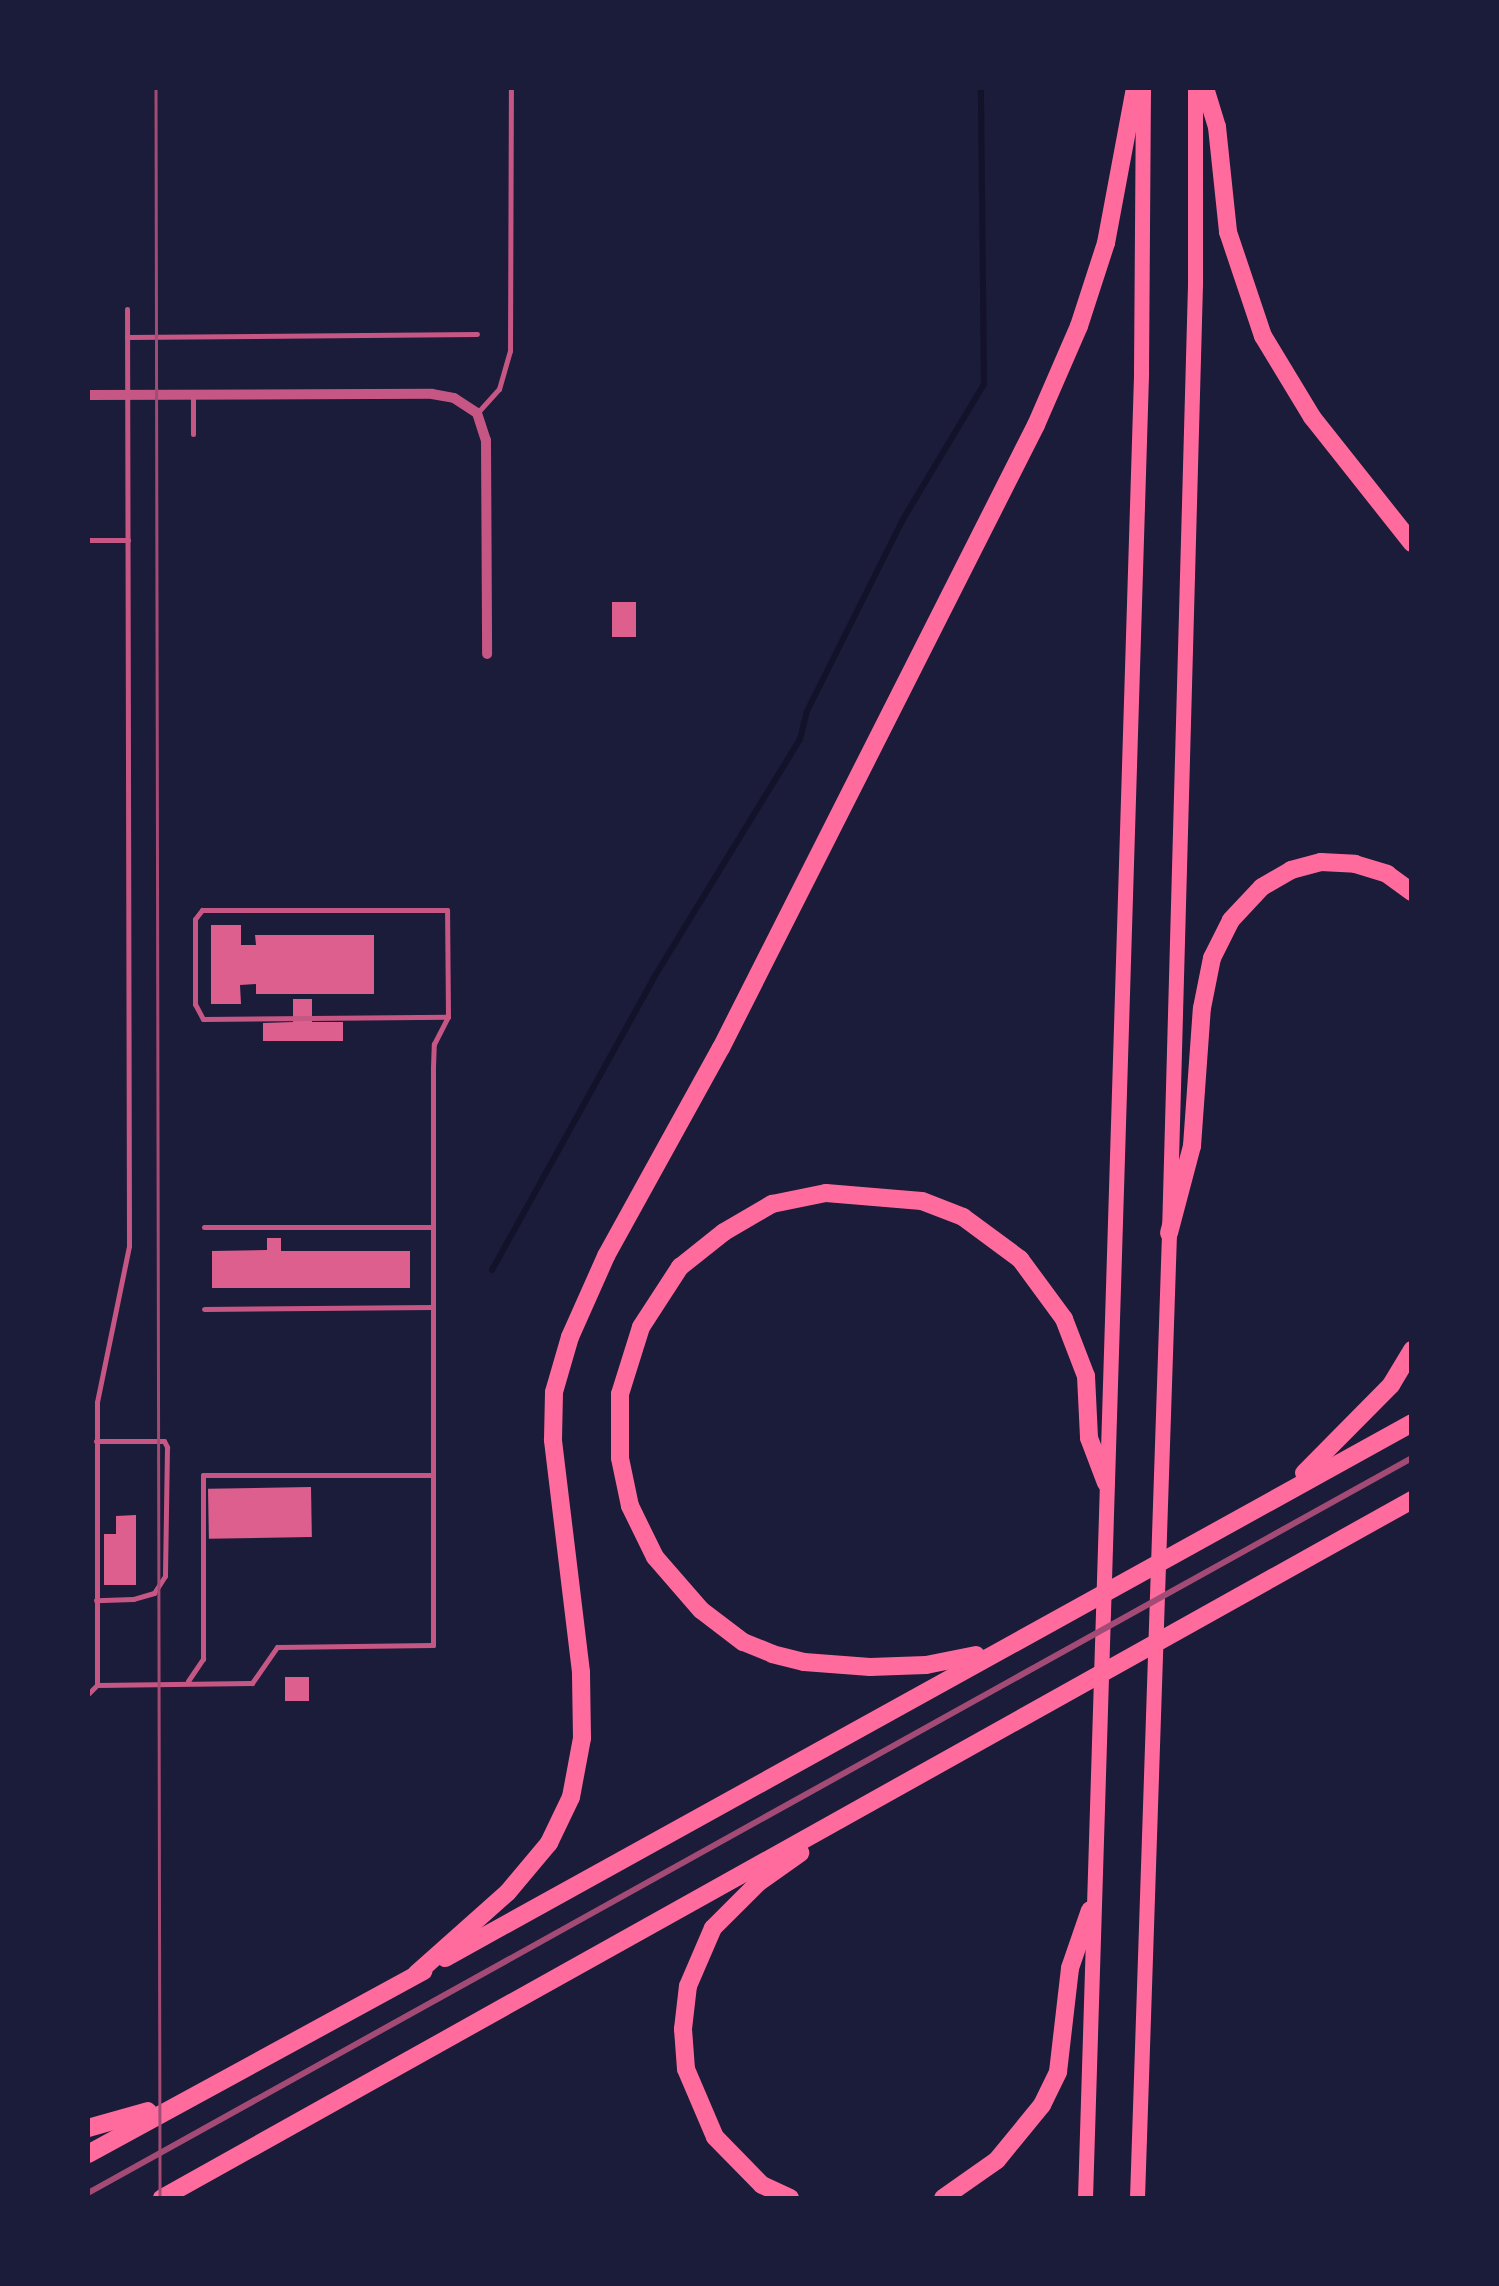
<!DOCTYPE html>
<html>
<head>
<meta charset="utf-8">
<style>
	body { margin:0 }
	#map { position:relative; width:1499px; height:2286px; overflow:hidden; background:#1b1b3a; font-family:"Roboto Condensed",sans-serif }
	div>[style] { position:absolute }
	.stream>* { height:6px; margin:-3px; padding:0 3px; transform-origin:3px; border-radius:3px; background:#12122b }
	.building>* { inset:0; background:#dd5f8e; transform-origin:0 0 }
	.service>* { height:5px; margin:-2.5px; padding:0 2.5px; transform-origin:2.5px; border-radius:2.5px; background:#c65784 }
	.minor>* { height:10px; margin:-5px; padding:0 5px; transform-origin:5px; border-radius:5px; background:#c65784 }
	.primary>* { height:15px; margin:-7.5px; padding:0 7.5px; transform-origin:7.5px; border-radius:7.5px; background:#ff6b9d }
	.motorway>* { height:18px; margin:-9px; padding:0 9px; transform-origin:9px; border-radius:9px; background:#ff6b9d }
	.tram>* { height:2.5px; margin:-1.25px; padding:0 1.25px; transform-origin:1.25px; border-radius:1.25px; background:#a44b75 }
	.rail>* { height:6px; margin:-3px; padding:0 3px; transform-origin:3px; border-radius:3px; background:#a44b75 }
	span { translate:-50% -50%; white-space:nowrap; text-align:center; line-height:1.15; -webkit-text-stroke:8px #1b1b3a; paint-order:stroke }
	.frame { position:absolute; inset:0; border:90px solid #1b1b3a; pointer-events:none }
</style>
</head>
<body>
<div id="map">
	<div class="stream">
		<i style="left:492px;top:1270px;width:333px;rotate:-61deg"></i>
		<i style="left:653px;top:979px;width:281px;rotate:-58.5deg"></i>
		<i style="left:800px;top:739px;width:29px;rotate:-76deg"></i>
		<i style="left:807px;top:711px;width:212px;rotate:-63.4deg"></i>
		<i style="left:902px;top:521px;width:160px;rotate:-59.1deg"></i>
		<i style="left:984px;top:384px;width:296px;rotate:-90.6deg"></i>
	</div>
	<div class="building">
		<i style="left:612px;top:602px;width:24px;height:35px"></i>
		<i style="clip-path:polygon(211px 925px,241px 925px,241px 945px,256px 945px,255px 935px,374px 935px,374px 994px,256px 994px,256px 984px,240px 985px,241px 1004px,211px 1004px)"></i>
		<i style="clip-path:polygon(293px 999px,312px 999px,312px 1022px,343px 1022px,343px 1041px,263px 1041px,263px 1023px,293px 1022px)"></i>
		<i style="clip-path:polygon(267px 1238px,281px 1238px,281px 1251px,410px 1251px,410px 1288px,212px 1288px,212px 1251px,267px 1250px)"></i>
		<i style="left:311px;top:1487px;width:50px;height:103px;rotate:89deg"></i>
		<i style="clip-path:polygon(136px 1515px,136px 1585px,104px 1585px,104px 1534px,116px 1534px,116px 1516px)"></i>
		<i style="left:285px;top:1677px;width:24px;height:24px"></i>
	</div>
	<div class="service">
		<i style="left:127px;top:337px;width:350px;rotate:-0.5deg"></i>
		<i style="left:479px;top:411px;width:30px;rotate:-48deg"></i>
		<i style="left:499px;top:389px;width:40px;rotate:-74deg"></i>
		<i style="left:510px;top:351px;width:263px;rotate:-89.8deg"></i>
		<i style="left:193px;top:434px;width:37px;rotate:-90deg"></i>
		<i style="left:88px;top:540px;width:40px"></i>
		<i style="left:204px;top:1227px;width:229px"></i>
		<i style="left:204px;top:1309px;width:229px;rotate:-0.5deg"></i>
		<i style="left:96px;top:1441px;width:68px"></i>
		<i style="left:164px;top:1441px;width:7px;rotate:63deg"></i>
		<i style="left:167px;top:1447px;width:129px;rotate:90.9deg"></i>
		<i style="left:165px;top:1576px;width:20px;rotate:123deg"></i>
		<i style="left:154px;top:1593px;width:22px;rotate:164deg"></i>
		<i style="left:133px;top:1599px;width:37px;rotate:178deg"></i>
		<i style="left:188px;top:1681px;width:27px;rotate:-56deg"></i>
		<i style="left:203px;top:1659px;width:184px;rotate:-90deg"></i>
		<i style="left:203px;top:1475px;width:230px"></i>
		<i style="left:97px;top:1685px;width:283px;rotate:-90deg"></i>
		<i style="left:97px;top:1402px;width:159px;rotate:-78.4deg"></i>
		<i style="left:129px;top:1246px;width:937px;rotate:-90.12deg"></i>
		<i style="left:88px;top:1694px;width:13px;rotate:-45deg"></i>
		<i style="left:97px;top:1685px;width:155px;rotate:-0.7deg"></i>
		<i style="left:252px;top:1683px;width:44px;rotate:-55.2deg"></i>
		<i style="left:277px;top:1647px;width:156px;rotate:-0.7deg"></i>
		<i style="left:433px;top:1645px;width:578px;rotate:-90deg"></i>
		<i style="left:433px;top:1067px;width:23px;rotate:-88deg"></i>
		<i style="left:434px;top:1044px;width:30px;rotate:-63deg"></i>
		<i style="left:448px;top:1017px;width:107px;rotate:-90.5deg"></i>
		<i style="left:447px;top:910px;width:245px;rotate:180deg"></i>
		<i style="left:202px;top:910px;width:11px;rotate:128deg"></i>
		<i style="left:195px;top:919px;width:85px;rotate:90deg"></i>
		<i style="left:195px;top:1004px;width:17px;rotate:62deg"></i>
		<i style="left:203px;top:1019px;width:245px;rotate:-0.5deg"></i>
	</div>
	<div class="minor">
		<i style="left:88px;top:395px;width:344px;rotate:-0.2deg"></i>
		<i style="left:432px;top:394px;width:22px;rotate:10deg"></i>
		<i style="left:454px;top:398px;width:27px;rotate:33deg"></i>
		<i style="left:477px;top:413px;width:28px;rotate:72deg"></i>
		<i style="left:486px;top:440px;width:214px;rotate:89.7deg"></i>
	</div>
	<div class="primary">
		<i style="left:1085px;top:2198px;width:1827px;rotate:-88.24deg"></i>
		<i style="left:1141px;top:372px;width:284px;rotate:-89.6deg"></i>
		<i style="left:1137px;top:2198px;width:966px;rotate:-88.1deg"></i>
		<i style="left:1169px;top:1233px;width:950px;rotate:-88.43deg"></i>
		<i style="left:1195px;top:283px;width:195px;rotate:-90deg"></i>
	</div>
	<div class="motorway">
		<i style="left:1205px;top:88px;width:41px;rotate:72.9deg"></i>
		<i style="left:1217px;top:127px;width:106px;rotate:84deg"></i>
		<i style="left:1228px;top:232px;width:110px;rotate:71.4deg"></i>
		<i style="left:1263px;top:336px;width:95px;rotate:58.8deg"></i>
		<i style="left:1312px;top:417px;width:161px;rotate:51.6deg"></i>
		<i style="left:1169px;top:1233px;width:90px;rotate:-75.2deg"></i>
		<i style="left:1192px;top:1146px;width:138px;rotate:-85.9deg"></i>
		<i style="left:1202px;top:1008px;width:51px;rotate:-78.7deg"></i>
		<i style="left:1212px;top:958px;width:42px;rotate:-63.4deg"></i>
		<i style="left:1231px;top:920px;width:45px;rotate:-46.8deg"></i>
		<i style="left:1262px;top:887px;width:34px;rotate:-30deg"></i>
		<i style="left:1291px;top:870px;width:31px;rotate:-15deg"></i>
		<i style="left:1321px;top:862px;width:34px;rotate:3deg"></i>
		<i style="left:1355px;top:864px;width:34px;rotate:17deg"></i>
		<i style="left:1387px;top:874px;width:31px;rotate:36deg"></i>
		<i style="left:1304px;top:1473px;width:124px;rotate:-45.3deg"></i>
		<i style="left:1391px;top:1385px;width:41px;rotate:-59deg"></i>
		<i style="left:976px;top:1655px;width:51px;rotate:168.7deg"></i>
		<i style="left:926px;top:1665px;width:56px;rotate:178deg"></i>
		<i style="left:870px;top:1667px;width:66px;rotate:-175.7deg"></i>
		<i style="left:804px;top:1662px;width:32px;rotate:-166deg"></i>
		<i style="left:773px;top:1654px;width:32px;rotate:-158deg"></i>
		<i style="left:743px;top:1642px;width:53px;rotate:-142.7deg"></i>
		<i style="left:701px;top:1610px;width:70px;rotate:-131deg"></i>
		<i style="left:655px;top:1557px;width:57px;rotate:-116.1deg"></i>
		<i style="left:630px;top:1506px;width:49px;rotate:-101.8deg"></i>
		<i style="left:620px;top:1458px;width:64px;rotate:-90deg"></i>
		<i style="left:620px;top:1394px;width:70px;rotate:-72.6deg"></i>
		<i style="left:641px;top:1327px;width:72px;rotate:-57deg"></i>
		<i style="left:680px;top:1267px;width:56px;rotate:-38.5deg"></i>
		<i style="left:724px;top:1232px;width:56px;rotate:-30.3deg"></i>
		<i style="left:772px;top:1204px;width:55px;rotate:-11.5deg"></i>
		<i style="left:826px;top:1193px;width:96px;rotate:4.8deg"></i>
		<i style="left:922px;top:1201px;width:44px;rotate:21.3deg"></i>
		<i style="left:963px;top:1217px;width:71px;rotate:36.4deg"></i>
		<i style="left:1020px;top:1259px;width:74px;rotate:53.7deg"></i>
		<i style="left:1064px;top:1319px;width:61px;rotate:68.9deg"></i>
		<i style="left:1086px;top:1376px;width:62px;rotate:87.2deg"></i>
		<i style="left:1089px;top:1438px;width:48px;rotate:69.3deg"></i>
		<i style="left:445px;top:1958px;width:1105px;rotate:-28.95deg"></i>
		<i style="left:416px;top:1974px;width:123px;rotate:-41.7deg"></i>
		<i style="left:508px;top:1892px;width:64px;rotate:-50.1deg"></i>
		<i style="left:549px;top:1843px;width:51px;rotate:-64.4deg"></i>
		<i style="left:571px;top:1797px;width:60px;rotate:-79.4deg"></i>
		<i style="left:582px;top:1738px;width:66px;rotate:-90.9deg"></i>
		<i style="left:581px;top:1672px;width:234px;rotate:-96.9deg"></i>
		<i style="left:553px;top:1440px;width:48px;rotate:-88.8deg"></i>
		<i style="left:554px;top:1392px;width:57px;rotate:-73.8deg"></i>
		<i style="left:570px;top:1337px;width:89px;rotate:-66deg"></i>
		<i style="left:606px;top:1256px;width:238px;rotate:-61.1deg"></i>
		<i style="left:721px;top:1048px;width:698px;rotate:-63.18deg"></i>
		<i style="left:1036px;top:425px;width:108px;rotate:-66.5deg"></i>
		<i style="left:1079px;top:326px;width:87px;rotate:-72deg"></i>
		<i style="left:1106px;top:243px;width:158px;rotate:-79.4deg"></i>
		<i style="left:88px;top:2128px;width:62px;rotate:-15.8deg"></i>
		<i style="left:88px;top:2154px;width:382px;rotate:-28.6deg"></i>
		<i style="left:162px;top:2198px;width:1432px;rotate:-29.18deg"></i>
		<i style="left:790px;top:2198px;width:31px;rotate:-155deg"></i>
		<i style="left:762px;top:2185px;width:67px;rotate:-134.4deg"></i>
		<i style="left:715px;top:2137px;width:74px;rotate:-113.1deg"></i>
		<i style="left:686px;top:2069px;width:40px;rotate:-94.3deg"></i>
		<i style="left:683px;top:2029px;width:43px;rotate:-83.4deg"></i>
		<i style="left:688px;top:1986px;width:63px;rotate:-66.7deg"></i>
		<i style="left:713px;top:1928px;width:64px;rotate:-45deg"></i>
		<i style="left:758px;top:1883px;width:52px;rotate:-35.5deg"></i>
		<i style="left:943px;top:2198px;width:66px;rotate:-35.1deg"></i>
		<i style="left:997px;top:2160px;width:71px;rotate:-50.7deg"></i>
		<i style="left:1042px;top:2105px;width:37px;rotate:-64deg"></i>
		<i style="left:1058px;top:2072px;width:105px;rotate:-83.4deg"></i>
		<i style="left:1070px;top:1968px;width:61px;rotate:-71deg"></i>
	</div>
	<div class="tram">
		<i style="left:156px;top:88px;width:2110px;rotate:89.89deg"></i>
	</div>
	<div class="rail">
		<i style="left:88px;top:2193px;width:1514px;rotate:-29.04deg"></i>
	</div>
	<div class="frame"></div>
</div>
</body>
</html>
